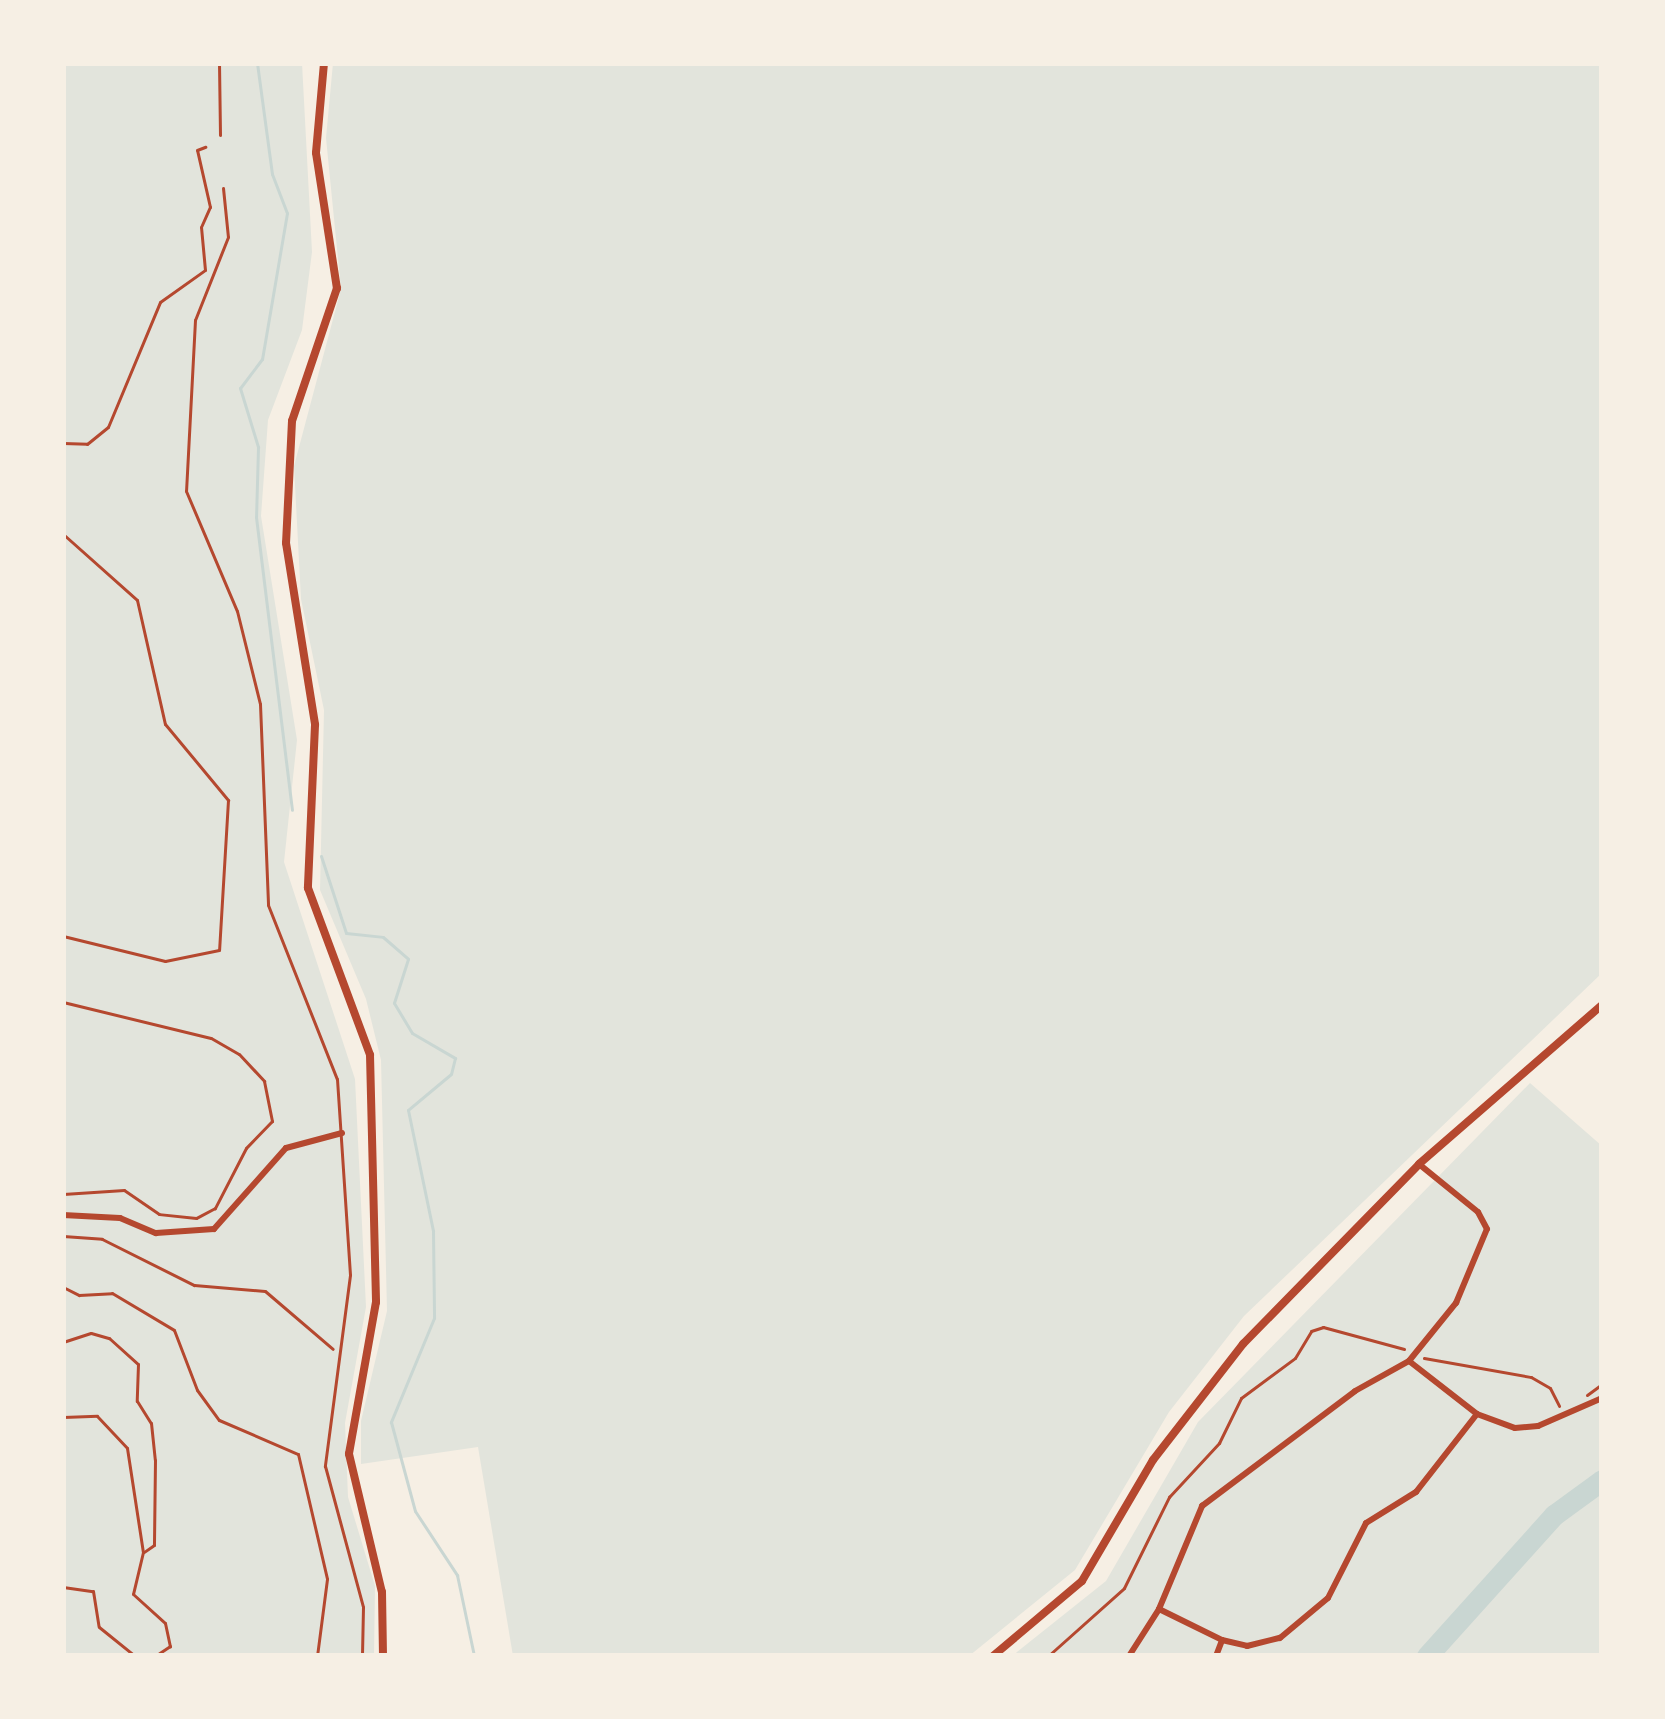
<!DOCTYPE html>
<html>
<head>
<meta charset="utf-8">
<style>
	body { margin:0 }
	#map { position:relative; width:1665px; height:1719px; overflow:hidden; background:#f6efe4; font-family:Lora,serif }
	div>[style] { position:absolute }
	.green>* { inset:0; background:#e2e4dc }
	.stream>* { height:3px; margin:-1.5px; padding:0 1.5px; transform-origin:1.5px; border-radius:1.5px; background:#c9d6d2 }
	.river>* { height:21px; margin:-10.5px; padding:0 10.5px; transform-origin:10.5px; border-radius:10.5px; background:#c9d6d2 }
	.path>* { height:3px; margin:-1.5px; padding:0 1.5px; transform-origin:1.5px; border-radius:1.5px; background:#b5482f }
	.service>* { height:3px; margin:-1.5px; padding:0 1.5px; transform-origin:1.5px; border-radius:1.5px; background:#b5482f }
	.minor>* { height:6px; margin:-3px; padding:0 3px; transform-origin:3px; border-radius:3px; background:#b5482f }
	.secondary>* { height:8px; margin:-4px; padding:0 4px; transform-origin:4px; border-radius:4px; background:#b5482f }
	span { translate:-50% -50%; white-space:nowrap; text-align:center; line-height:1.15; -webkit-text-stroke:9px #f6efe4; paint-order:stroke }
	.frame { position:absolute; inset:0; border:66px solid #f6efe4; pointer-events:none }
</style>
</head>
<body>
<div id="map">
	<div class="green">
		<i style="clip-path:polygon(63px 63px,302px 63px,312px 252px,302px 330px,268px 420px,261px 516px,297px 740px,284px 862px,355px 1079px,366px 1307px,345px 1423px,348px 1497px,375px 1586px,374px 1656px,63px 1656px)"></i>
		<i style="clip-path:polygon(333px 63px,1602px 63px,1602px 973px,1244px 1316px,1169px 1412px,1075px 1570px,969px 1656px,513px 1656px,478px 1447px,361px 1464px,361px 1421px,387px 1311px,381px 1060px,366px 999px,320px 890px,324px 710px,301px 599px,294px 466px,341px 289px,326px 138px)"></i>
		<i style="clip-path:polygon(1530px 1083px,1602px 1146px,1602px 1656px,1012px 1656px,1106px 1581px,1198px 1422px)"></i>
	</div>
	<div class="stream">
		<i style="left:257px;top:63px;width:112px;rotate:82.3deg"></i>
		<i style="left:272px;top:174px;width:42px;rotate:69deg"></i>
		<i style="left:287px;top:213px;width:148px;rotate:99.7deg"></i>
		<i style="left:262px;top:359px;width:36px;rotate:127deg"></i>
		<i style="left:240px;top:388px;width:62px;rotate:73deg"></i>
		<i style="left:258px;top:447px;width:70px;rotate:91.6deg"></i>
		<i style="left:256px;top:517px;width:295px;rotate:83deg"></i>
		<i style="left:321px;top:856px;width:81px;rotate:72deg"></i>
		<i style="left:346px;top:933px;width:37px;rotate:6deg"></i>
		<i style="left:383px;top:937px;width:33px;rotate:41deg"></i>
		<i style="left:408px;top:959px;width:46px;rotate:107.7deg"></i>
		<i style="left:394px;top:1003px;width:35px;rotate:59deg"></i>
		<i style="left:412px;top:1033px;width:50px;rotate:30.2deg"></i>
		<i style="left:455px;top:1058px;width:16px;rotate:104deg"></i>
		<i style="left:451px;top:1074px;width:56px;rotate:140.1deg"></i>
		<i style="left:408px;top:1110px;width:124px;rotate:78.3deg"></i>
		<i style="left:433px;top:1231px;width:87px;rotate:89.3deg"></i>
		<i style="left:434px;top:1318px;width:113px;rotate:112.5deg"></i>
		<i style="left:391px;top:1422px;width:92px;rotate:74.9deg"></i>
		<i style="left:415px;top:1511px;width:77px;rotate:56.7deg"></i>
		<i style="left:457px;top:1575px;width:83px;rotate:78.1deg"></i>
	</div>
	<div class="river">
		<i style="left:1427px;top:1656px;width:190px;rotate:-48deg"></i>
		<i style="left:1554px;top:1515px;width:59px;rotate:-36.1deg"></i>
	</div>
	<div class="path">
		<i style="left:219px;top:63px;width:72px;rotate:89.2deg"></i>
		<i style="left:63px;top:443px;width:24px;rotate:2deg"></i>
		<i style="left:87px;top:444px;width:27px;rotate:-39deg"></i>
		<i style="left:108px;top:427px;width:135px;rotate:-67.4deg"></i>
		<i style="left:160px;top:302px;width:55px;rotate:-35.4deg"></i>
		<i style="left:205px;top:270px;width:43px;rotate:-95.3deg"></i>
		<i style="left:201px;top:227px;width:22px;rotate:-66deg"></i>
		<i style="left:210px;top:207px;width:58px;rotate:-102.8deg"></i>
		<i style="left:197px;top:150px;width:9px;rotate:-21deg"></i>
		<i style="left:63px;top:534px;width:99px;rotate:41.7deg"></i>
		<i style="left:137px;top:600px;width:127px;rotate:77.3deg"></i>
		<i style="left:165px;top:724px;width:99px;rotate:50.3deg"></i>
		<i style="left:228px;top:800px;width:150px;rotate:93.4deg"></i>
		<i style="left:219px;top:950px;width:55px;rotate:168.5deg"></i>
		<i style="left:165px;top:961px;width:105px;rotate:-166.2deg"></i>
		<i style="left:63px;top:1002px;width:152px;rotate:13.7deg"></i>
		<i style="left:211px;top:1038px;width:32px;rotate:30deg"></i>
		<i style="left:239px;top:1054px;width:37px;rotate:47deg"></i>
		<i style="left:264px;top:1081px;width:41px;rotate:78.7deg"></i>
		<i style="left:272px;top:1121px;width:37px;rotate:134deg"></i>
		<i style="left:246px;top:1148px;width:68px;rotate:117.3deg"></i>
		<i style="left:215px;top:1208px;width:21px;rotate:152deg"></i>
		<i style="left:196px;top:1218px;width:37px;rotate:-174deg"></i>
		<i style="left:159px;top:1214px;width:42px;rotate:-145.6deg"></i>
		<i style="left:124px;top:1190px;width:61px;rotate:176.2deg"></i>
		<i style="left:63px;top:1236px;width:39px;rotate:4deg"></i>
		<i style="left:102px;top:1239px;width:103px;rotate:26.6deg"></i>
		<i style="left:194px;top:1285px;width:71px;rotate:4.8deg"></i>
		<i style="left:265px;top:1291px;width:89px;rotate:40.5deg"></i>
		<i style="left:63px;top:1287px;width:18px;rotate:27deg"></i>
		<i style="left:79px;top:1295px;width:33px;rotate:-3deg"></i>
		<i style="left:112px;top:1293px;width:72px;rotate:30.8deg"></i>
		<i style="left:174px;top:1330px;width:64px;rotate:69deg"></i>
		<i style="left:197px;top:1390px;width:37px;rotate:54deg"></i>
		<i style="left:219px;top:1420px;width:86px;rotate:23.3deg"></i>
		<i style="left:298px;top:1454px;width:128px;rotate:76.9deg"></i>
		<i style="left:327px;top:1579px;width:78px;rotate:97.4deg"></i>
		<i style="left:63px;top:1342px;width:29px;rotate:-18deg"></i>
		<i style="left:91px;top:1333px;width:19px;rotate:16deg"></i>
		<i style="left:109px;top:1338px;width:39px;rotate:42deg"></i>
		<i style="left:138px;top:1364px;width:37px;rotate:92deg"></i>
		<i style="left:137px;top:1401px;width:26px;rotate:58deg"></i>
		<i style="left:151px;top:1423px;width:37px;rotate:84deg"></i>
		<i style="left:155px;top:1460px;width:85px;rotate:90.7deg"></i>
		<i style="left:154px;top:1545px;width:12px;rotate:145deg"></i>
		<i style="left:1424px;top:1358px;width:109px;rotate:10.1deg"></i>
		<i style="left:1531px;top:1377px;width:22px;rotate:30deg"></i>
		<i style="left:1550px;top:1388px;width:20px;rotate:63deg"></i>
		<i style="left:1587px;top:1395px;width:19px;rotate:-36deg"></i>
		<i style="left:63px;top:1417px;width:34px;rotate:-2deg"></i>
		<i style="left:97px;top:1416px;width:44px;rotate:46.8deg"></i>
		<i style="left:127px;top:1448px;width:105px;rotate:81.3deg"></i>
		<i style="left:143px;top:1552px;width:43px;rotate:103.4deg"></i>
		<i style="left:133px;top:1594px;width:43px;rotate:42.2deg"></i>
		<i style="left:165px;top:1623px;width:24px;rotate:78deg"></i>
		<i style="left:170px;top:1646px;width:18px;rotate:146deg"></i>
		<i style="left:63px;top:1587px;width:30px;rotate:8deg"></i>
		<i style="left:93px;top:1591px;width:36px;rotate:81deg"></i>
		<i style="left:99px;top:1627px;width:46px;rotate:38.9deg"></i>
		<i style="left:1048px;top:1656px;width:102px;rotate:-41.8deg"></i>
		<i style="left:1124px;top:1588px;width:102px;rotate:-63.7deg"></i>
		<i style="left:1169px;top:1497px;width:74px;rotate:-47.2deg"></i>
		<i style="left:1219px;top:1443px;width:50px;rotate:-63.9deg"></i>
		<i style="left:1241px;top:1398px;width:67px;rotate:-36.5deg"></i>
		<i style="left:1295px;top:1358px;width:31px;rotate:-59deg"></i>
		<i style="left:1311px;top:1331px;width:13px;rotate:-18deg"></i>
		<i style="left:1323px;top:1327px;width:84px;rotate:15.2deg"></i>
	</div>
	<div class="service">
		<i style="left:223px;top:188px;width:49px;rotate:84.2deg"></i>
		<i style="left:228px;top:237px;width:89px;rotate:111.7deg"></i>
		<i style="left:195px;top:320px;width:171px;rotate:93deg"></i>
		<i style="left:186px;top:491px;width:130px;rotate:67deg"></i>
		<i style="left:237px;top:611px;width:96px;rotate:76.1deg"></i>
		<i style="left:260px;top:704px;width:201px;rotate:87.7deg"></i>
		<i style="left:268px;top:905px;width:187px;rotate:68.4deg"></i>
		<i style="left:337px;top:1079px;width:196px;rotate:86.2deg"></i>
		<i style="left:350px;top:1275px;width:193px;rotate:97.5deg"></i>
		<i style="left:325px;top:1466px;width:146px;rotate:74.9deg"></i>
		<i style="left:363px;top:1607px;width:49px;rotate:91.2deg"></i>
	</div>
	<div class="minor">
		<i style="left:63px;top:1215px;width:57px;rotate:3deg"></i>
		<i style="left:120px;top:1218px;width:39px;rotate:23deg"></i>
		<i style="left:156px;top:1233px;width:58px;rotate:-3.9deg"></i>
		<i style="left:214px;top:1229px;width:108px;rotate:-48.4deg"></i>
		<i style="left:286px;top:1148px;width:58px;rotate:-15deg"></i>
		<i style="left:1409px;top:1361px;width:86px;rotate:37.9deg"></i>
		<i style="left:1159px;top:1609px;width:70px;rotate:26.2deg"></i>
		<i style="left:1222px;top:1640px;width:26px;rotate:13deg"></i>
		<i style="left:1247px;top:1646px;width:34px;rotate:-14deg"></i>
		<i style="left:1280px;top:1638px;width:62px;rotate:-39.8deg"></i>
		<i style="left:1328px;top:1598px;width:84px;rotate:-63.1deg"></i>
		<i style="left:1366px;top:1523px;width:59px;rotate:-31.8deg"></i>
		<i style="left:1416px;top:1492px;width:99px;rotate:-52deg"></i>
		<i style="left:1477px;top:1414px;width:40px;rotate:20.2deg"></i>
		<i style="left:1515px;top:1428px;width:23px;rotate:-5deg"></i>
		<i style="left:1538px;top:1426px;width:70px;rotate:-23.6deg"></i>
		<i style="left:1129px;top:1656px;width:56px;rotate:-57.4deg"></i>
		<i style="left:1159px;top:1609px;width:112px;rotate:-67.3deg"></i>
		<i style="left:1202px;top:1506px;width:191px;rotate:-36.9deg"></i>
		<i style="left:1355px;top:1391px;width:62px;rotate:-29.1deg"></i>
		<i style="left:1409px;top:1361px;width:75px;rotate:-51deg"></i>
		<i style="left:1456px;top:1303px;width:80px;rotate:-67.3deg"></i>
		<i style="left:1487px;top:1229px;width:19px;rotate:-118deg"></i>
		<i style="left:1478px;top:1212px;width:76px;rotate:-140.9deg"></i>
		<i style="left:1216px;top:1656px;width:17px;rotate:-69deg"></i>
	</div>
	<div class="secondary">
		<i style="left:324px;top:63px;width:90px;rotate:95.1deg"></i>
		<i style="left:316px;top:153px;width:137px;rotate:81.2deg"></i>
		<i style="left:337px;top:288px;width:140px;rotate:108.7deg"></i>
		<i style="left:292px;top:421px;width:122px;rotate:92.8deg"></i>
		<i style="left:286px;top:543px;width:184px;rotate:80.9deg"></i>
		<i style="left:315px;top:725px;width:163px;rotate:92.5deg"></i>
		<i style="left:308px;top:888px;width:178px;rotate:69.6deg"></i>
		<i style="left:370px;top:1055px;width:247px;rotate:88.6deg"></i>
		<i style="left:376px;top:1302px;width:154px;rotate:100.1deg"></i>
		<i style="left:349px;top:1454px;width:142px;rotate:76.6deg"></i>
		<i style="left:382px;top:1592px;width:64px;rotate:89.1deg"></i>
		<i style="left:993px;top:1656px;width:116px;rotate:-40.1deg"></i>
		<i style="left:1082px;top:1581px;width:140px;rotate:-59.6deg"></i>
		<i style="left:1153px;top:1460px;width:147px;rotate:-52.2deg"></i>
		<i style="left:1243px;top:1344px;width:252px;rotate:-45.6deg"></i>
		<i style="left:1419px;top:1164px;width:242px;rotate:-41deg"></i>
	</div>
	<div class="frame"></div>
</div>
</body>
</html>
